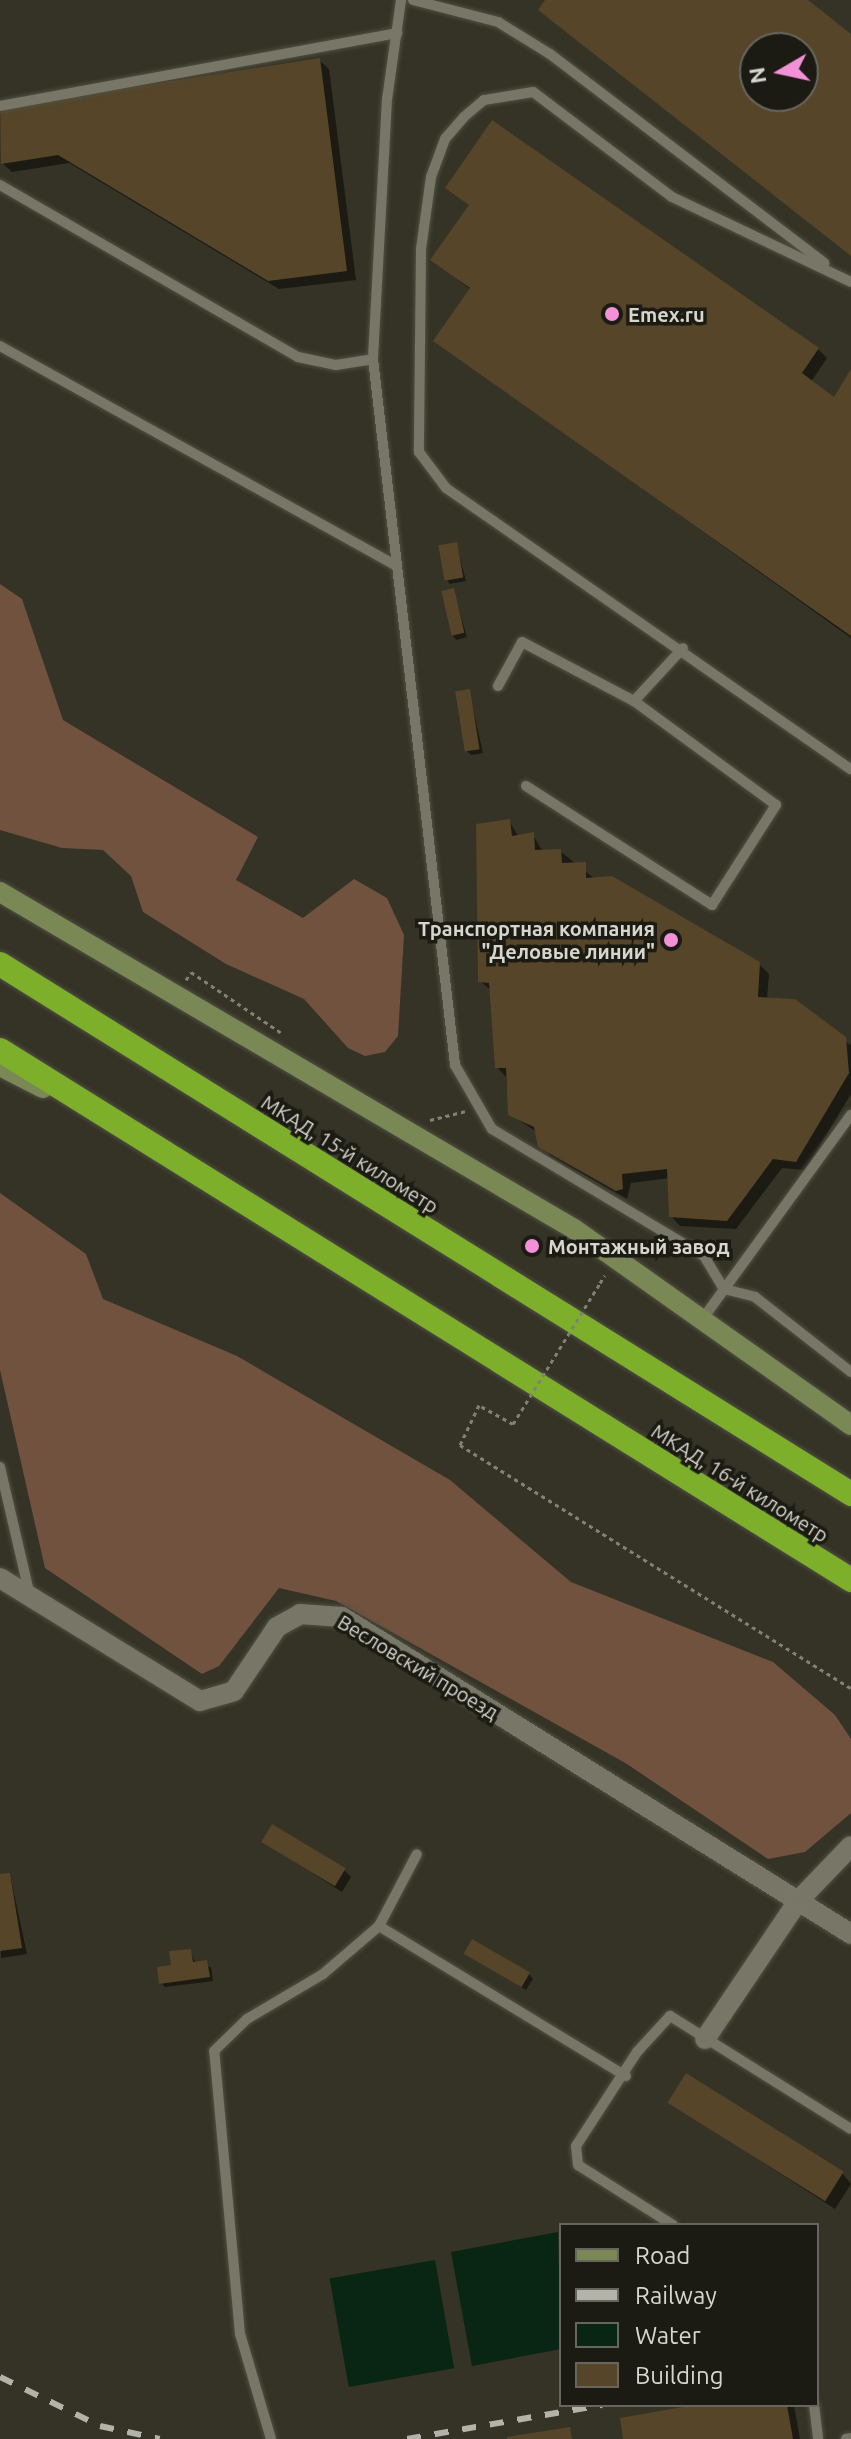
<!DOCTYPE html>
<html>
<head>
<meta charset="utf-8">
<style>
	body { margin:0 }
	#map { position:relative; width:851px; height:2439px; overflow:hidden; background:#343325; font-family:Ubuntu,sans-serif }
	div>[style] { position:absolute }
	.forest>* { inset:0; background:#70523f }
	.water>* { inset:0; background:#082613; transform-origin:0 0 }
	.shadow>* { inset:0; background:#0007 }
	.building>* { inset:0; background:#564528; transform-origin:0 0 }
	.path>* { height:3px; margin-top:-1.5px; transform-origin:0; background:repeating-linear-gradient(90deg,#828175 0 4px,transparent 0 8px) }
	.roads { filter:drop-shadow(0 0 2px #504f43) drop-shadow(0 0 2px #504f43) }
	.lane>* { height:10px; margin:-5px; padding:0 5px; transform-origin:5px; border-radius:5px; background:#787767 }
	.street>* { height:20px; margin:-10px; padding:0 10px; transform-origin:10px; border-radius:10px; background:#787767 }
	.secondary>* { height:20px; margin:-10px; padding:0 10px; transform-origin:10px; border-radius:10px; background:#7a8855 }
	.highway>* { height:24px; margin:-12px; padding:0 12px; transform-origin:12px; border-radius:12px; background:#7daf2b }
	.rail>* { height:6px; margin-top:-3px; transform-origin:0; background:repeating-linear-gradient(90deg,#b3b3a9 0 14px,transparent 0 28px) }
	.path-bridge>* { height:3px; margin-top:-1.5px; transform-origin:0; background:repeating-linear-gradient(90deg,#828175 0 4px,transparent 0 8px) }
	.dots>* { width:22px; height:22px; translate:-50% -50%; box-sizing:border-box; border:4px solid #1b1b14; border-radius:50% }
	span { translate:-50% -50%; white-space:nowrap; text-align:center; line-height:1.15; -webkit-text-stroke:7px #1b1b14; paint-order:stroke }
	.poi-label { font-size:20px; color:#d6d6cd; font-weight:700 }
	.left { translate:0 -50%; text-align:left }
	.right { translate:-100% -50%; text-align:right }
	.street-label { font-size:20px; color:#d6d6cd }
	.legend { position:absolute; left:559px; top:2223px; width:260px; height:184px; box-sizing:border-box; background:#1b1b14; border:2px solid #66665e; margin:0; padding:10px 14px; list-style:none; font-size:24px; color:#d6d6cd }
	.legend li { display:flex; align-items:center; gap:16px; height:40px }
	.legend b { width:40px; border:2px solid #66665e }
	.north { position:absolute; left:739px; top:32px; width:80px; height:80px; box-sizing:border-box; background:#1b1b14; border:2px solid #66665e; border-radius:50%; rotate:261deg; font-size:22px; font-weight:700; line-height:32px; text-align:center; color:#d6d6cd }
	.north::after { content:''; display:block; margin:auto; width:28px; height:36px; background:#f391d6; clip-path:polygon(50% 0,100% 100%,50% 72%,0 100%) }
</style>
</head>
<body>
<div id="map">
	<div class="forest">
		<i style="clip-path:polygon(0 584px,22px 599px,63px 720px,258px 837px,236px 880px,303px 918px,354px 879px,387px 898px,404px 935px,398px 1036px,385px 1052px,365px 1056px,348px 1048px,304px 999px,226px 964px,143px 912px,131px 876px,103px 850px,62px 848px,0 830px)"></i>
		<i style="clip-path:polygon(0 1193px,86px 1254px,103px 1299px,237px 1356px,450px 1480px,571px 1582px,773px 1662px,835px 1715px,851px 1739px,851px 1813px,805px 1852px,768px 1859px,627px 1764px,336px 1601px,279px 1588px,219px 1666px,202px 1674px,45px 1568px,0 1370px)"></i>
	</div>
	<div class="water">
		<i style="clip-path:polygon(558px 2232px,561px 2349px,472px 2366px,451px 2252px)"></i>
		<i style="left:435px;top:2260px;width:110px;height:107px;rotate:80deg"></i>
	</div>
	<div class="shadow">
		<i style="clip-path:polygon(319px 60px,329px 69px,356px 280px,279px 289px,69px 163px,12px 172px,2px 163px,0 110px)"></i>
		<i style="clip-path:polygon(448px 188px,818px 349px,827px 358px,811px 382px,834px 400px,851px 373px,851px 638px,436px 340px,471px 290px,433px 260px,470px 206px)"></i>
		<i style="clip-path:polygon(456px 544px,466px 581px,450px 584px,446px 579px)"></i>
		<i style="clip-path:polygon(453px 590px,467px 637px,456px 640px,452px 635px)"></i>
		<i style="clip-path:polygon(469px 691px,483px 753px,471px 755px,467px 751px)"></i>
		<i style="clip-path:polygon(509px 821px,519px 837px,533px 835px,543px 852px,560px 851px,595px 879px,759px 964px,769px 974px,767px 1000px,851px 1045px,851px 1094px,805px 1170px,782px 1168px,736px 1229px,680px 1226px,671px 1216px,670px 1178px,631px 1183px,627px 1199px,550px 1156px,537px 1132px,510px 1114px,506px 1077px,497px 1067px,492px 991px,480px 981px)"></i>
		<i style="clip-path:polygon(264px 1842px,344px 1870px,351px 1877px,342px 1892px)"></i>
		<i style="clip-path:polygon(10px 1875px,27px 1954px,1px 1958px,0 1876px)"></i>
		<i style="clip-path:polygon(190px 1951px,196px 1964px,211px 1967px,213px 1981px,165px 1987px,161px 1983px)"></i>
		<i style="clip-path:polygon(466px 1953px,529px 1974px,533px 1979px,526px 1990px)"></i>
		<i style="clip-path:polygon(670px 2102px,842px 2173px,851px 2184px,835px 2209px)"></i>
		<i style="clip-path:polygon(705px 2405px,794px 2405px,800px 2439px,625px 2439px)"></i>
	</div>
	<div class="building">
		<i style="clip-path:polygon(evenodd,545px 0,808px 0,851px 34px,851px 256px,538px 10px,545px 0,755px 48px,803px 48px,803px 96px,755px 96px,755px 48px)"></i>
		<i style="clip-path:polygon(320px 58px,347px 271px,268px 281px,58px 155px,1px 164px,0 108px)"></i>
		<i style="clip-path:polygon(492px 120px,819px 348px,802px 373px,834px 397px,851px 369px,851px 636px,433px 341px,470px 288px,430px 260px,469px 205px,445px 188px)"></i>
		<i style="left:457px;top:542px;width:36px;height:19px;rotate:80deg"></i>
		<i style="left:454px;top:588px;width:46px;height:13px;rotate:77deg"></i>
		<i style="left:470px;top:689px;width:61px;height:15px;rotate:81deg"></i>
		<i style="clip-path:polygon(510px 819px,512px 836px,534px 832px,535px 850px,561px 849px,562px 863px,586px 862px,586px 878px,612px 876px,760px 962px,758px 997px,795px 999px,846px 1037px,849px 1073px,796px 1162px,773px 1159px,727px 1221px,669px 1217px,667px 1169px,622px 1174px,623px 1189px,616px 1191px,538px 1147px,534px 1127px,508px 1115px,506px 1068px,495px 1068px,489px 983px,478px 982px,476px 824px)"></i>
		<i style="left:272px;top:1824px;width:86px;height:21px;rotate:31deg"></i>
		<i style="clip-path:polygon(10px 1873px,22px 1948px,0 1951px,0 1874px)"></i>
		<i style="left:472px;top:1939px;width:67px;height:17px;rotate:30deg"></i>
		<i style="clip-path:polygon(191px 1949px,193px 1962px,207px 1960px,210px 1977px,159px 1984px,157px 1967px,171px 1965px,169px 1951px)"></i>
		<i style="left:686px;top:2073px;width:186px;height:35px;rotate:32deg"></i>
		<i style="clip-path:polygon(694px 2405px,787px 2405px,793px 2439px,623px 2439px,620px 2418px)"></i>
		<i style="clip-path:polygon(570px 2427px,572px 2439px,507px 2439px,507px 2437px)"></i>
	</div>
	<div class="path">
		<i style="left:186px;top:980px;width:9px;rotate:-58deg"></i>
		<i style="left:191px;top:972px;width:111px;rotate:34deg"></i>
		<i style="left:430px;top:1120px;width:36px;rotate:-14deg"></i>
		<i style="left:600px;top:1283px;width:9px;rotate:-58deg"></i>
		<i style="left:513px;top:1424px;width:39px;rotate:-151deg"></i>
		<i style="left:479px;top:1405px;width:44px;rotate:115.4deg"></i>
		<i style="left:460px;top:1445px;width:460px;rotate:31.9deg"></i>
	</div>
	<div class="roads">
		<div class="lane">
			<i style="left:401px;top:0;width:100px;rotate:98deg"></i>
			<i style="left:387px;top:99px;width:260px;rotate:93.1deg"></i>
			<i style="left:373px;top:359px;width:711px;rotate:83.37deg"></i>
			<i style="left:455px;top:1065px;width:74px;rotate:60deg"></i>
			<i style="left:492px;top:1129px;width:247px;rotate:30.9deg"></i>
			<i style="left:704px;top:1256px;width:39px;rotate:59deg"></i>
			<i style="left:724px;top:1289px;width:32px;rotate:14deg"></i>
			<i style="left:755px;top:1297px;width:122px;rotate:38deg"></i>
			<i style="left:413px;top:0;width:88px;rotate:14.5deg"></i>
			<i style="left:498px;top:22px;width:61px;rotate:31.6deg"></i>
			<i style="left:550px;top:54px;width:345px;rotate:37.3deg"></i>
			<i style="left:0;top:106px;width:404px;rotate:-10.4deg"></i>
			<i style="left:0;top:185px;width:344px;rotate:30deg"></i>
			<i style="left:298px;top:357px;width:39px;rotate:12deg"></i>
			<i style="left:336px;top:365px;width:37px;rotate:-9deg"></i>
			<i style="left:851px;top:282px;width:198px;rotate:-154.6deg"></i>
			<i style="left:672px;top:197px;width:174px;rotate:-142.9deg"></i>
			<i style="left:533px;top:92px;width:50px;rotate:170.7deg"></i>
			<i style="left:484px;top:100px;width:26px;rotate:140deg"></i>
			<i style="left:464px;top:117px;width:29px;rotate:131deg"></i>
			<i style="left:445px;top:139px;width:40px;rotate:110.2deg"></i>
			<i style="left:431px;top:177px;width:73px;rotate:97.9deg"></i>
			<i style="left:421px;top:249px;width:203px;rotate:90.6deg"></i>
			<i style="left:419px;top:452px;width:45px;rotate:53.1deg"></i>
			<i style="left:446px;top:488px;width:493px;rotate:34.8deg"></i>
			<i style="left:0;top:346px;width:454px;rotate:29deg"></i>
			<i style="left:498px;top:686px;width:50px;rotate:-61.4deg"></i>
			<i style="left:522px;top:642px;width:127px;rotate:27.8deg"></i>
			<i style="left:526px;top:786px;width:221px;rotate:32.6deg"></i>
			<i style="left:712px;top:905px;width:119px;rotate:-57.4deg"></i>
			<i style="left:776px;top:805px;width:176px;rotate:-143.8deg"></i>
			<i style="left:634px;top:701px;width:72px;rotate:-47.2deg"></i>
			<i style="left:704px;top:1317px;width:250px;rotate:-54deg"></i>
			<i style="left:0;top:1467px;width:132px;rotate:76.9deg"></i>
			<i style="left:379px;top:1926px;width:289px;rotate:31.3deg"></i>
			<i style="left:673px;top:2225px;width:112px;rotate:-147.7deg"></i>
			<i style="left:578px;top:2165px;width:19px;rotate:-96deg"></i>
			<i style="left:576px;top:2146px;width:112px;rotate:-57deg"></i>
			<i style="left:637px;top:2052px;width:49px;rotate:-47.5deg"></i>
			<i style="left:670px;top:2016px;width:213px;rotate:32deg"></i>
			<i style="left:814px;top:2405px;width:34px;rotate:83deg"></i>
			<i style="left:271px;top:2439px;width:109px;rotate:-106.4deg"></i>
			<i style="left:240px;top:2334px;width:284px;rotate:-95.2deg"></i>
			<i style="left:214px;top:2051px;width:46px;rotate:-44.1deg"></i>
			<i style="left:247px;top:2019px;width:88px;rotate:-30.6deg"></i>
			<i style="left:323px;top:1974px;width:74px;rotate:-40.6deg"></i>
			<i style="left:379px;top:1926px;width:81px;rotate:-62.2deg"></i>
			<i style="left:846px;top:2439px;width:5px;rotate:-11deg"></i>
		</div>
		<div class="street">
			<i style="left:0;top:1578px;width:235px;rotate:31.6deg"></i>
			<i style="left:200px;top:1701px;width:35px;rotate:-16deg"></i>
			<i style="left:234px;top:1691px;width:77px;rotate:-56.1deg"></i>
			<i style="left:277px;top:1627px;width:26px;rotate:-29deg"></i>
			<i style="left:300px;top:1614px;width:42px;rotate:4.1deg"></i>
			<i style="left:342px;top:1617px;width:600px;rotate:31.91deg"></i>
			<i style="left:705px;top:2039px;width:166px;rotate:-56deg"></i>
			<i style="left:798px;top:1901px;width:76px;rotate:-46.1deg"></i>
		</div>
		<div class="secondary">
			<i style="left:0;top:892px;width:666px;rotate:30.42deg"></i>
			<i style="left:574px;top:1229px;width:339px;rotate:35.3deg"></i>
			<i style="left:0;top:1066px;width:48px;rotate:27.1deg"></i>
		</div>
		<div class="highway">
			<i style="left:0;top:964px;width:1003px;rotate:31.91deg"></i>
			<i style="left:0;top:1050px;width:1003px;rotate:31.91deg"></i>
		</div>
	</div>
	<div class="rail">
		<i style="left:0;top:2377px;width:111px;rotate:26.1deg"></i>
		<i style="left:100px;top:2426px;width:61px;rotate:12.2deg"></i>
		<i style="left:407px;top:2439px;width:198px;rotate:-9.9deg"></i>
	</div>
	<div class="path-bridge">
		<i style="left:513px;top:1424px;width:166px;rotate:-58.3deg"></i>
	</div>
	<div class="dots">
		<i style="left:612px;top:314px;background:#f391d6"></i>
		<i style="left:671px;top:940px;background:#f391d6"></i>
		<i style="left:532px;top:1246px;background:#f391d6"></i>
	</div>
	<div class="poi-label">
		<span class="left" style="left:628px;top:314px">Emex.ru</span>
		<span class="right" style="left:655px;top:940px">Транспортная компания<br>"Деловые линии"</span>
		<span class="left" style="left:548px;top:1246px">Монтажный завод</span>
	</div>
	<div class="street-label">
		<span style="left:350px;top:1154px;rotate:32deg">МКАД, 15-й километр</span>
		<span style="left:740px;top:1483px;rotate:32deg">МКАД, 16-й километр</span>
		<span style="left:418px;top:1667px;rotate:31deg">Весловский проезд</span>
	</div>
	<ul class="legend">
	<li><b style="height:10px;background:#7a8855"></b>Road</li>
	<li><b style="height:10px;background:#b3b3a9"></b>Railway</li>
	<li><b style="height:22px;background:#082613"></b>Water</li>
	<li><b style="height:22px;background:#564528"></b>Building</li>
	</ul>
	<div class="north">N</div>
</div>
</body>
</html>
